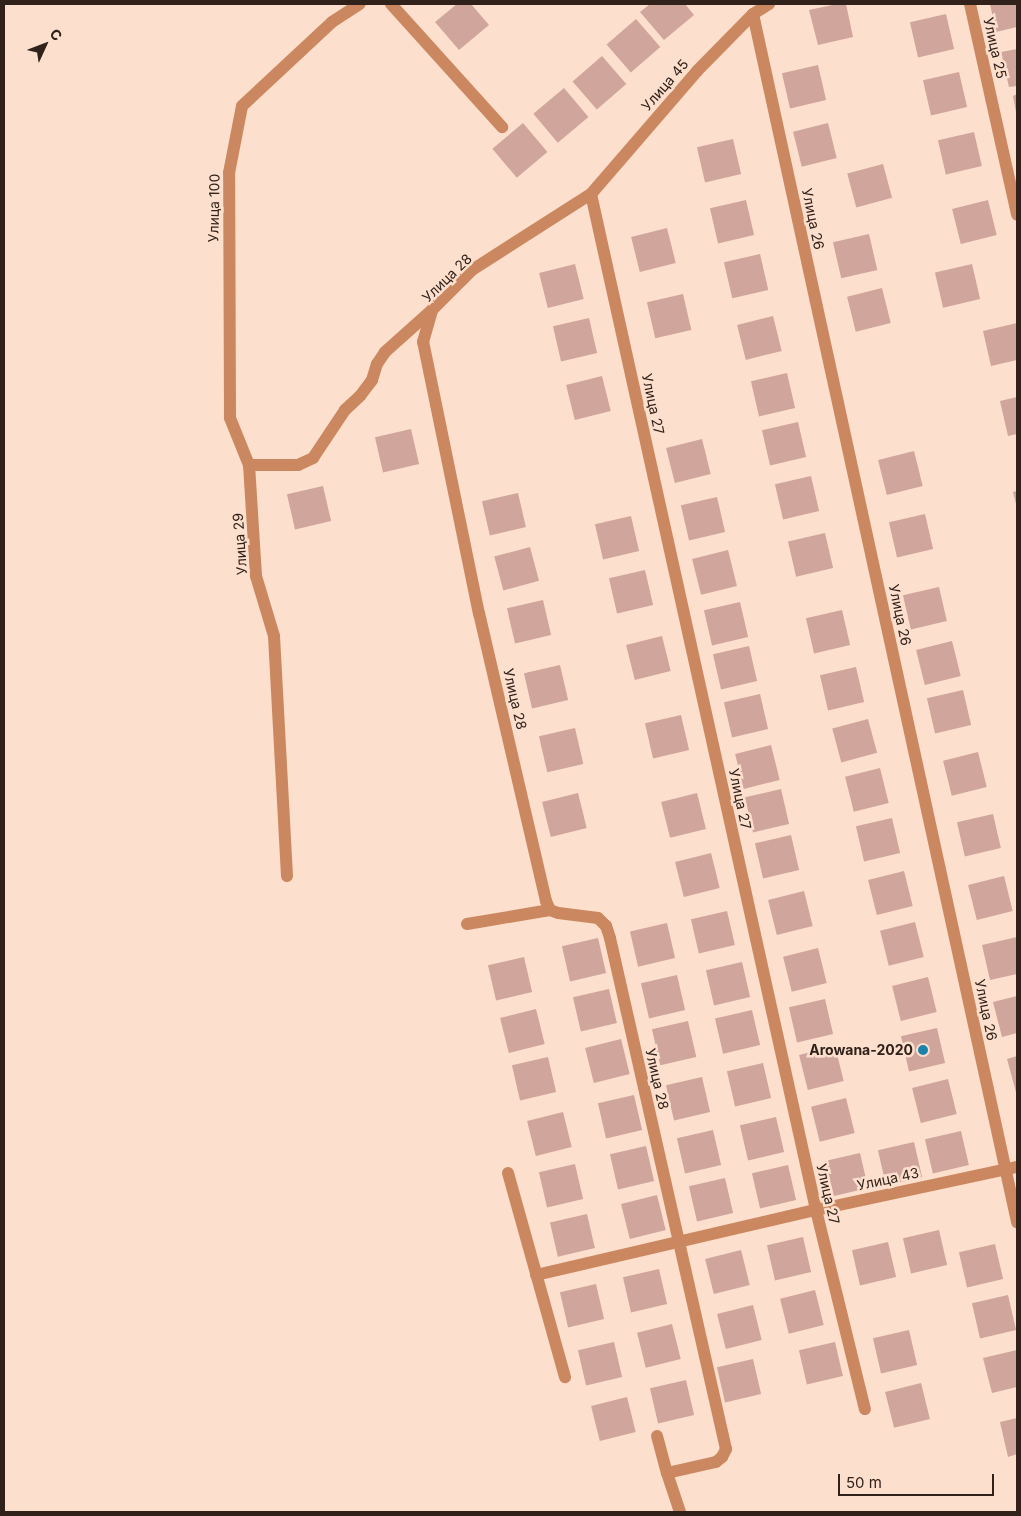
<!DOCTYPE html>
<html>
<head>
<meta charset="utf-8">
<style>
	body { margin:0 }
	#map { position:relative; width:1021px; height:1516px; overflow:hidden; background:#fddfcd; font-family:Inter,sans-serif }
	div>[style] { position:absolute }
	.building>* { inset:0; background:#cfa59c; transform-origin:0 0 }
	.minor>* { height:12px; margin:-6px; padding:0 6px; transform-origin:6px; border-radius:6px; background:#cb8860 }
	.dots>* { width:14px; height:14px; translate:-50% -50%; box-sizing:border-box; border:2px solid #fddfcd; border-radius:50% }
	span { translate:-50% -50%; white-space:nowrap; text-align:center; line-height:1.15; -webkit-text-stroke:5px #fddfcd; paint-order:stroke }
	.street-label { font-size:14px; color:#30221a }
	.poi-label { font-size:14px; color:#30221a; font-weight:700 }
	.right { translate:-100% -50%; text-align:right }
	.frame { position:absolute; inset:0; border:5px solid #30221a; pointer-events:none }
	.north { position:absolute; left:20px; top:20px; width:50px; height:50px; -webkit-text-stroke:4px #fddfcd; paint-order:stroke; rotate:47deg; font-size:14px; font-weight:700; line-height:20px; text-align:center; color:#30221a }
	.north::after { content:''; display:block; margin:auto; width:18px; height:22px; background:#30221a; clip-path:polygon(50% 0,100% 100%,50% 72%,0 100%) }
	.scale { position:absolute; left:838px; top:1474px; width:156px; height:22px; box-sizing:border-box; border:2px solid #30221a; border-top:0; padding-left:6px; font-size:15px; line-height:18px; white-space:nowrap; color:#30221a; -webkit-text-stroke:4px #fddfcd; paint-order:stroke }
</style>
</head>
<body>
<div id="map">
	<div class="building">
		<i style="clip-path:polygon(457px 4px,471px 4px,489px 25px,459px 50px,435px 22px)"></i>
		<i style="clip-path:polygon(650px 4px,685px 4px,694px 15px,664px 40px,640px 12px)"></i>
		<i style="clip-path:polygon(837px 4px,846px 4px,853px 37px,818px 45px,809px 10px)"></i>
		<i style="clip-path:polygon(990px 4px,1017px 4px,1017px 27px,996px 32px)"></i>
		<i style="left:946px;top:14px;width:36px;height:37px;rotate:77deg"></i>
		<i style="left:636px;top:19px;width:37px;height:39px;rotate:49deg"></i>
		<i style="clip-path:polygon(1017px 49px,1017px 86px,1009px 87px,1001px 52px)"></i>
		<i style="left:602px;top:56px;width:37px;height:39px;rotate:49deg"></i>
		<i style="left:818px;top:65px;width:36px;height:37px;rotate:77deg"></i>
		<i style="left:959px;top:72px;width:36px;height:37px;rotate:77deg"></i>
		<i style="left:564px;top:88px;width:38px;height:40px;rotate:50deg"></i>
		<i style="clip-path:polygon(1017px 94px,1017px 112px,1016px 112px,1013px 96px)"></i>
		<i style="left:523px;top:123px;width:38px;height:40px;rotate:50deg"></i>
		<i style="left:828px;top:123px;width:36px;height:36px;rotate:76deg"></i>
		<i style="left:974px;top:132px;width:35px;height:37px;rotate:77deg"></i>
		<i style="left:733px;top:139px;width:36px;height:37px;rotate:77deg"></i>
		<i style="left:883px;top:164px;width:35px;height:37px;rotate:75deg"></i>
		<i style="left:746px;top:200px;width:36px;height:37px;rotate:77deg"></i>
		<i style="left:988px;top:200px;width:36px;height:37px;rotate:76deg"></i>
		<i style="left:667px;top:228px;width:36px;height:37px;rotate:76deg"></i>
		<i style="left:869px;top:234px;width:37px;height:37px;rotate:77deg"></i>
		<i style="left:760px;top:254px;width:37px;height:37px;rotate:77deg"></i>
		<i style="left:575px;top:264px;width:36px;height:37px;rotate:76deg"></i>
		<i style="left:972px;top:264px;width:36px;height:38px;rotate:77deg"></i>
		<i style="left:882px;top:288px;width:36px;height:36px;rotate:76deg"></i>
		<i style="left:683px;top:294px;width:37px;height:37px;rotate:77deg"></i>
		<i style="left:773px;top:316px;width:36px;height:37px;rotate:76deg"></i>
		<i style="left:589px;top:318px;width:36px;height:37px;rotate:77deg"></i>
		<i style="clip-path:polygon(1017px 323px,1017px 360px,991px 366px,983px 331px)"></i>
		<i style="left:787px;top:373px;width:36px;height:37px;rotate:77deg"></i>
		<i style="left:602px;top:376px;width:36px;height:37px;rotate:76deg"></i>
		<i style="clip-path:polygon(1017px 397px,1017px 434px,1008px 436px,1000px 401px)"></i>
		<i style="left:798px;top:422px;width:36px;height:37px;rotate:77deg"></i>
		<i style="left:411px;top:429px;width:36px;height:37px;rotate:77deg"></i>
		<i style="left:702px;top:439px;width:36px;height:37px;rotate:76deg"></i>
		<i style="left:914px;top:451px;width:36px;height:37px;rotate:76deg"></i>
		<i style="left:811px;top:476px;width:36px;height:37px;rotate:77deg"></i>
		<i style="left:323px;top:486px;width:36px;height:37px;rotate:77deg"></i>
		<i style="clip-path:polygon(1017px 491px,1017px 508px,1013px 492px)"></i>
		<i style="left:518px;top:493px;width:35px;height:37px;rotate:77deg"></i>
		<i style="left:717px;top:497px;width:36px;height:37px;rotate:77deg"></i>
		<i style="left:925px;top:514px;width:36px;height:37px;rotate:77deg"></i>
		<i style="left:631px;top:516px;width:36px;height:37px;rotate:77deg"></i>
		<i style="left:825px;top:533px;width:36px;height:38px;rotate:77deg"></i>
		<i style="left:530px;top:547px;width:35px;height:37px;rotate:75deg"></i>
		<i style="left:728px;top:550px;width:37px;height:37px;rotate:76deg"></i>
		<i style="left:645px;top:570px;width:36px;height:37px;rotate:77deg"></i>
		<i style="left:939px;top:587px;width:35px;height:37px;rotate:77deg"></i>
		<i style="left:543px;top:600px;width:36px;height:37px;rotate:77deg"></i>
		<i style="left:740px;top:602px;width:36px;height:37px;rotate:77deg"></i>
		<i style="left:842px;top:610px;width:36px;height:37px;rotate:77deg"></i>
		<i style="left:662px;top:636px;width:36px;height:37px;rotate:76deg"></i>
		<i style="left:952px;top:641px;width:36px;height:37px;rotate:76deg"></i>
		<i style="left:749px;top:646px;width:36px;height:37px;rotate:77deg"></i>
		<i style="left:560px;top:665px;width:36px;height:37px;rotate:77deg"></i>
		<i style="left:856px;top:667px;width:36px;height:37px;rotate:77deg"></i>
		<i style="left:963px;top:690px;width:36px;height:37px;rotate:77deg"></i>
		<i style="left:760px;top:694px;width:36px;height:37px;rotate:77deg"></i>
		<i style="left:681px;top:715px;width:36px;height:37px;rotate:77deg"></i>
		<i style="left:868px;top:719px;width:35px;height:37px;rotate:75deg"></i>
		<i style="left:575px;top:728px;width:37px;height:37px;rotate:77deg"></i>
		<i style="left:771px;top:745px;width:36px;height:37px;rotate:76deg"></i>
		<i style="left:978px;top:752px;width:36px;height:36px;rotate:76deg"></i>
		<i style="left:880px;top:768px;width:36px;height:36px;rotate:76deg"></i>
		<i style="left:781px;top:789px;width:36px;height:37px;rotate:77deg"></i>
		<i style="left:578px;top:793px;width:36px;height:37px;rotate:76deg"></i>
		<i style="left:697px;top:793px;width:37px;height:37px;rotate:76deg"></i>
		<i style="left:993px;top:814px;width:35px;height:37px;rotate:77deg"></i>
		<i style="left:892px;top:818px;width:36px;height:37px;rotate:77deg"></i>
		<i style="left:791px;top:835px;width:36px;height:37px;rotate:77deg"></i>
		<i style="left:711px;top:853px;width:36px;height:37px;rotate:76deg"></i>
		<i style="left:904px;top:871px;width:36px;height:37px;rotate:76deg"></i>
		<i style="left:1004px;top:876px;width:36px;height:37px;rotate:76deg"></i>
		<i style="left:804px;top:891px;width:36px;height:37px;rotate:76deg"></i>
		<i style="left:727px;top:911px;width:35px;height:37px;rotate:77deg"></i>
		<i style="left:915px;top:922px;width:36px;height:36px;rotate:76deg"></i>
		<i style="left:667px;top:923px;width:36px;height:38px;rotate:77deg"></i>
		<i style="clip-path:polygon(1017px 937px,1017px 974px,990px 980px,982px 945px)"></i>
		<i style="left:598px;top:938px;width:36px;height:37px;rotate:77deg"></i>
		<i style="left:818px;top:948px;width:36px;height:36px;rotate:76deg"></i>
		<i style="left:524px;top:957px;width:36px;height:37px;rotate:77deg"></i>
		<i style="left:742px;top:962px;width:36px;height:37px;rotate:77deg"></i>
		<i style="left:677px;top:975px;width:36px;height:37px;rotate:77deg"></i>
		<i style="left:928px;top:977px;width:36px;height:37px;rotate:76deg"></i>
		<i style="left:609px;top:989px;width:35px;height:37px;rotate:77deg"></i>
		<i style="clip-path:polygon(1017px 996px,1017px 1033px,1002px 1037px,993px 1002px)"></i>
		<i style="left:825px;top:999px;width:36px;height:37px;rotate:77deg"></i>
		<i style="left:536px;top:1009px;width:36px;height:37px;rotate:76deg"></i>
		<i style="left:752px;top:1010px;width:36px;height:38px;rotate:77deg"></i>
		<i style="left:688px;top:1021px;width:37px;height:37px;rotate:77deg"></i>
		<i style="left:937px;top:1028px;width:36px;height:37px;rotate:77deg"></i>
		<i style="left:621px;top:1039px;width:36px;height:37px;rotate:76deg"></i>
		<i style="left:835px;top:1046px;width:36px;height:37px;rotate:76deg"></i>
		<i style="clip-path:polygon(1017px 1056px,1017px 1096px,1007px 1059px)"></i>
		<i style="left:548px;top:1057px;width:36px;height:37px;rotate:77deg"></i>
		<i style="left:763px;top:1063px;width:36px;height:37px;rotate:77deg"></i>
		<i style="left:702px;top:1077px;width:36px;height:37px;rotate:77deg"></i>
		<i style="left:948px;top:1079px;width:36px;height:37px;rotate:76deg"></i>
		<i style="left:634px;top:1095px;width:36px;height:37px;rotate:77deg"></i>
		<i style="left:846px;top:1098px;width:36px;height:36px;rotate:76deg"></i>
		<i style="left:563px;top:1112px;width:36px;height:37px;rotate:76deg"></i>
		<i style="left:776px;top:1117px;width:36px;height:37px;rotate:77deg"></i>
		<i style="left:713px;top:1130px;width:36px;height:37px;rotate:77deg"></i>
		<i style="left:961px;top:1131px;width:35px;height:37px;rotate:77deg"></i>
		<i style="left:914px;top:1142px;width:36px;height:37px;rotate:77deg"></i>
		<i style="left:646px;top:1146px;width:36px;height:37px;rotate:77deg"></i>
		<i style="left:860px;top:1153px;width:36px;height:37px;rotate:77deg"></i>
		<i style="left:575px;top:1164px;width:36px;height:37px;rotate:77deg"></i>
		<i style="left:788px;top:1165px;width:36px;height:37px;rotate:77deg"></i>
		<i style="left:725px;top:1178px;width:36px;height:37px;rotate:77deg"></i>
		<i style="left:657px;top:1195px;width:36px;height:37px;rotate:76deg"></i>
		<i style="left:587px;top:1214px;width:35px;height:38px;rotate:77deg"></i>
		<i style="left:939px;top:1230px;width:36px;height:37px;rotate:77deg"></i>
		<i style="left:803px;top:1237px;width:36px;height:37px;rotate:77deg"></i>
		<i style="left:888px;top:1242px;width:36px;height:37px;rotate:77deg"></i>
		<i style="left:995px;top:1244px;width:36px;height:37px;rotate:77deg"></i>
		<i style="left:741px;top:1250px;width:36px;height:37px;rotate:76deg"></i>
		<i style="left:659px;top:1269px;width:36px;height:37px;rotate:77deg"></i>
		<i style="left:596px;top:1284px;width:36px;height:37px;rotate:77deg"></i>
		<i style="left:815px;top:1290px;width:36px;height:36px;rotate:76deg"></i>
		<i style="left:1008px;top:1295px;width:36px;height:37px;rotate:77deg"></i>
		<i style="left:753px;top:1305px;width:36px;height:37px;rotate:76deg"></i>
		<i style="left:672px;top:1324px;width:36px;height:36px;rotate:76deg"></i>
		<i style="left:909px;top:1330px;width:36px;height:37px;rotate:77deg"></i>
		<i style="left:614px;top:1342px;width:36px;height:37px;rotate:77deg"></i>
		<i style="left:835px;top:1342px;width:35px;height:37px;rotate:77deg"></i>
		<i style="clip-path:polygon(1017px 1350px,1017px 1387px,992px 1393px,983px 1358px)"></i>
		<i style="left:753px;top:1359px;width:36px;height:37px;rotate:77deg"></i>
		<i style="left:686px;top:1380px;width:36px;height:37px;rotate:77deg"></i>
		<i style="left:921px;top:1383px;width:37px;height:37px;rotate:76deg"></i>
		<i style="left:627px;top:1397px;width:36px;height:37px;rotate:76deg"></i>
		<i style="clip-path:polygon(1017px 1418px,1017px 1454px,1008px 1457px,1000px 1422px)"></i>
	</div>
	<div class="minor">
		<i style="left:391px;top:4px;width:166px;rotate:47.9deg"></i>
		<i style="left:970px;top:4px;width:216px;rotate:77.4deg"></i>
		<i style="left:753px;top:14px;width:1237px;rotate:77.67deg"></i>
		<i style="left:591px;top:194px;width:1041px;rotate:77.51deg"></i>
		<i style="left:816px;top:1210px;width:205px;rotate:76.2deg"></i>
		<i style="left:249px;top:465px;width:51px;rotate:-112deg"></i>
		<i style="left:230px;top:418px;width:245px;rotate:-90.2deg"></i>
		<i style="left:229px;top:173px;width:68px;rotate:-79deg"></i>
		<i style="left:242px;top:106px;width:123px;rotate:-43deg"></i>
		<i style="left:332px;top:22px;width:33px;rotate:-33deg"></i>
		<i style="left:287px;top:876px;width:240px;rotate:-93.1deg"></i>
		<i style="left:274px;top:636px;width:63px;rotate:-106.7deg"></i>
		<i style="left:256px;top:576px;width:111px;rotate:-93.6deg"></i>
		<i style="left:249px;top:465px;width:49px"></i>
		<i style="left:298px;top:465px;width:17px;rotate:-25deg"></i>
		<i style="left:313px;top:458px;width:58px;rotate:-56.3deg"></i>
		<i style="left:345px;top:410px;width:21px;rotate:-43deg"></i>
		<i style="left:360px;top:396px;width:20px;rotate:-53deg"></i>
		<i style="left:372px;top:380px;width:17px;rotate:-73deg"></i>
		<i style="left:377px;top:364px;width:14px;rotate:-56deg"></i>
		<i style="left:385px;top:352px;width:63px;rotate:-41.8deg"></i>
		<i style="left:467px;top:924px;width:84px;rotate:-9.6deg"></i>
		<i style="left:508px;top:1173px;width:212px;rotate:74.4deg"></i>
		<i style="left:536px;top:1275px;width:287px;rotate:-13.1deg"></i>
		<i style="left:816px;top:1210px;width:206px;rotate:-12.1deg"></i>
		<i style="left:657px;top:1436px;width:38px;rotate:75deg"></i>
		<i style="left:680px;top:1512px;width:41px;rotate:-108.4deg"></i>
		<i style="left:667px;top:1473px;width:50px;rotate:-12.7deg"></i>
		<i style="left:716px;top:1462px;width:8px;rotate:-40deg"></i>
		<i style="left:722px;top:1457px;width:9px;rotate:-63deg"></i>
		<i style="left:726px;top:1449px;width:524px;rotate:-102.79deg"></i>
		<i style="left:610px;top:938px;width:13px;rotate:-108deg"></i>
		<i style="left:606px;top:926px;width:11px;rotate:-135deg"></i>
		<i style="left:598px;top:918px;width:40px;rotate:-172.9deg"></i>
		<i style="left:558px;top:913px;width:9px;rotate:-159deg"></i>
		<i style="left:550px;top:910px;width:10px;rotate:-114deg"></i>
		<i style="left:546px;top:901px;width:295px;rotate:-103.1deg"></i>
		<i style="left:479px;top:614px;width:278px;rotate:-101.6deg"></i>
		<i style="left:423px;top:342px;width:33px;rotate:-74deg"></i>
		<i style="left:432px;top:310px;width:57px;rotate:-45deg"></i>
		<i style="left:472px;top:270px;width:141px;rotate:-32.6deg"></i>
		<i style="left:591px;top:194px;width:162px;rotate:-49.2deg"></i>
		<i style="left:697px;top:71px;width:80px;rotate:-45.5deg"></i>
		<i style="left:753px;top:14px;width:19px;rotate:-32deg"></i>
	</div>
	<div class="dots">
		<i style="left:923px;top:1050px;background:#1b82ab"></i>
	</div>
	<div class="street-label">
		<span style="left:995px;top:48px;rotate:77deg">Улица 25</span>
		<span style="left:665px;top:85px;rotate:-49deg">Улица 45</span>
		<span style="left:214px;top:208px;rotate:-89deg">Улица 100</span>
		<span style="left:813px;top:219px;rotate:78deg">Улица 26</span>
		<span style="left:447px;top:278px;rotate:-44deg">Улица 28</span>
		<span style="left:653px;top:404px;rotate:78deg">Улица 27</span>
		<span style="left:240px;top:544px;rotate:-94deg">Улица 29</span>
		<span style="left:900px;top:615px;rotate:78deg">Улица 26</span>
		<span style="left:515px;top:699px;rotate:77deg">Улица 28</span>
		<span style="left:740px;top:799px;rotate:78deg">Улица 27</span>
		<span style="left:986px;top:1010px;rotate:78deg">Улица 26</span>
		<span style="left:657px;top:1079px;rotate:77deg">Улица 28</span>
		<span style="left:888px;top:1179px;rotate:-12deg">Улица 43</span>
		<span style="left:828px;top:1194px;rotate:77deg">Улица 27</span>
	</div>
	<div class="poi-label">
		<span class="right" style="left:913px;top:1050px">Arowana-2020</span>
	</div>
	<div class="frame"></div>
	<div class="north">С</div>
	<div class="scale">50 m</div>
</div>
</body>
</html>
